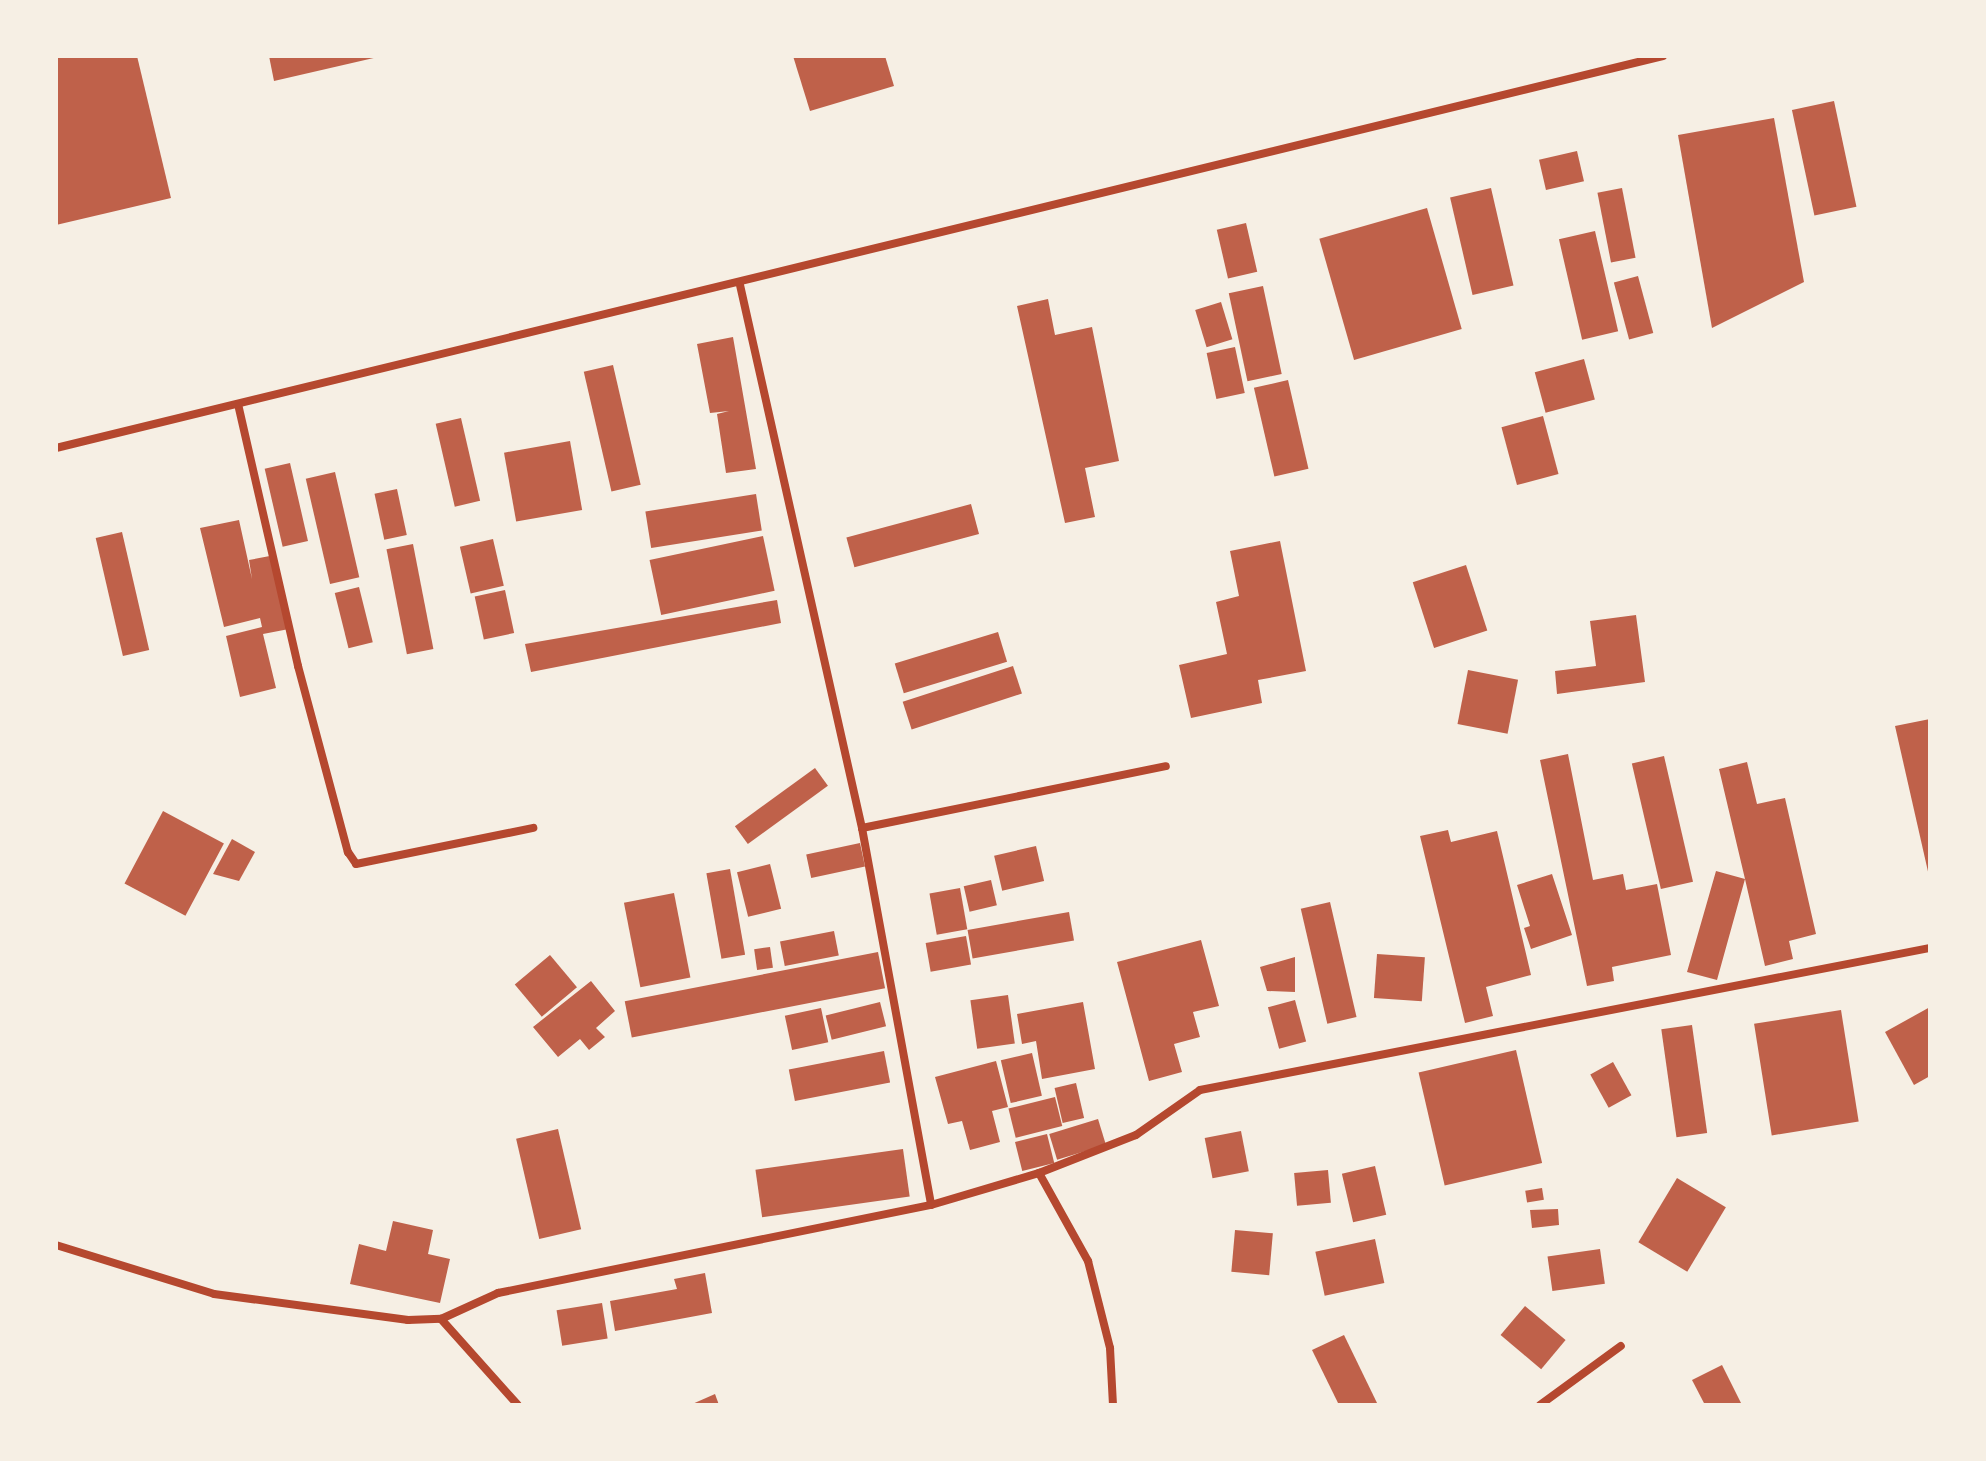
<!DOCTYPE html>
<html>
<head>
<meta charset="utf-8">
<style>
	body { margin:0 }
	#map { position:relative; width:1986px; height:1461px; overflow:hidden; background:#f6efe4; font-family:"Alegreya Sans",sans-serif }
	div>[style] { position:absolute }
	.building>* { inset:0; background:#bf614a; transform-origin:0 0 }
	.minor>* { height:8px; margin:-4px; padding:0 4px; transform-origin:4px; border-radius:4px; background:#b5482f }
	span { translate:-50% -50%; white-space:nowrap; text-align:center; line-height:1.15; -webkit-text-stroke:6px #f6efe4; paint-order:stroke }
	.frame { position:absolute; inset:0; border:58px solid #f6efe4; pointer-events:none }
</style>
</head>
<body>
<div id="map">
	<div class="building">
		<i style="clip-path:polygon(56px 56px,137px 56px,171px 198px,56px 225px)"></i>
		<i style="clip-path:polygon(269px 56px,378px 56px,378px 57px,274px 81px)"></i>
		<i style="clip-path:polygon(793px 56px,885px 56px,894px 86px,810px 111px)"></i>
		<i style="left:1834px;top:101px;width:108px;height:43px;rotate:78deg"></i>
		<i style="clip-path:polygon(1774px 118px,1804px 282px,1712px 328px,1678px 135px)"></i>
		<i style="left:1577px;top:151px;width:31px;height:39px;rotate:77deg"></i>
		<i style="left:1491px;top:188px;width:100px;height:42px;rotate:77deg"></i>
		<i style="left:1622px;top:188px;width:71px;height:25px;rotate:79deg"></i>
		<i style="left:1427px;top:208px;width:126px;height:112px;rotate:74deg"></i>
		<i style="left:1246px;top:223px;width:50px;height:30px;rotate:77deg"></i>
		<i style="left:1595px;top:231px;width:103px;height:37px;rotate:77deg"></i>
		<i style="left:1638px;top:276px;width:59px;height:25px;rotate:75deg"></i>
		<i style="left:1263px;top:286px;width:90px;height:35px;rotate:78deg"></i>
		<i style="clip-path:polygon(1048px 299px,1055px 335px,1092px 327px,1119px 461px,1085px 468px,1095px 517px,1065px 523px,1017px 306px)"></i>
		<i style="left:1221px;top:302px;width:39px;height:27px;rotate:73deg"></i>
		<i style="clip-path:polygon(733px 337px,756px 469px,726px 473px,717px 414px,729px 411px,710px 413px,697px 344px)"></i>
		<i style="left:1235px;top:347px;width:47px;height:29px;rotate:78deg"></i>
		<i style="left:1584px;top:359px;width:42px;height:51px;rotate:75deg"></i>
		<i style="left:613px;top:365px;width:123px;height:30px;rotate:77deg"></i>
		<i style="left:1288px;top:380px;width:91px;height:35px;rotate:77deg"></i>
		<i style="left:1543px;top:416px;width:60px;height:43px;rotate:75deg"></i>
		<i style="left:461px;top:418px;width:85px;height:26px;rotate:77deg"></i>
		<i style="left:570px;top:441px;width:70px;height:67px;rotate:80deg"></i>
		<i style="left:290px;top:463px;width:80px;height:26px;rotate:77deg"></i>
		<i style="left:335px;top:472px;width:108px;height:30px;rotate:77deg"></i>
		<i style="left:397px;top:489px;width:47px;height:23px;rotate:78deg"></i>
		<i style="left:756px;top:494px;width:37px;height:112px;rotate:81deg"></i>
		<i style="left:971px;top:504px;width:31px;height:129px;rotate:75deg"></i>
		<i style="clip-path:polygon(239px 520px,252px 579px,249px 560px,275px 555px,289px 629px,263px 634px,276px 688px,240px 697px,226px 636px,262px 627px,260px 618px,224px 627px,200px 528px)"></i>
		<i style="left:122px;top:532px;width:121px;height:27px;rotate:77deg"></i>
		<i style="left:763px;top:536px;width:56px;height:116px;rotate:78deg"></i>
		<i style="left:493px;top:539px;width:48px;height:34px;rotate:77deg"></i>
		<i style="clip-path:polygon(1280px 541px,1306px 671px,1258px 680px,1262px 703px,1191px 718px,1179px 665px,1227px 654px,1216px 602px,1239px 596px,1230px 551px)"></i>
		<i style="left:413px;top:544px;width:107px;height:27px;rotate:79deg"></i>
		<i style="left:1466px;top:565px;width:69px;height:56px;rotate:72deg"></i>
		<i style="left:359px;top:587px;width:57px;height:25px;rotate:76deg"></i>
		<i style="left:505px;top:590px;width:44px;height:31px;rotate:78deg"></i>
		<i style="clip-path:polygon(777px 600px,781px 623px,531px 672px,525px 644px)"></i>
		<i style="clip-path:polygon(1636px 615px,1645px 682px,1557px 694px,1555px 671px,1596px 666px,1590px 621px)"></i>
		<i style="left:998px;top:632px;width:31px;height:108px;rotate:73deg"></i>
		<i style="left:1013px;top:666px;width:29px;height:116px;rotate:72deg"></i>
		<i style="left:1468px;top:670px;width:51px;height:55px;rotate:11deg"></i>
		<i style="clip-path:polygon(1930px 719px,1930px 876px,1929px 876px,1895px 726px)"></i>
		<i style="clip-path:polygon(1568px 754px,1593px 880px,1623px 874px,1626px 890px,1657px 884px,1671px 955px,1612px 967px,1614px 981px,1587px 986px,1540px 760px)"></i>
		<i style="left:1664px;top:756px;width:129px;height:33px;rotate:77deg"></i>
		<i style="clip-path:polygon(1747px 762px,1757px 804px,1785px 798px,1816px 934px,1789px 941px,1793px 959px,1765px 966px,1745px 879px,1717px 980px,1687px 972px,1716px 871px,1745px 879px,1719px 769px)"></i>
		<i style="left:815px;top:768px;width:22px;height:99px;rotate:54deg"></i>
		<i style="left:163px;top:811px;width:69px;height:82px;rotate:28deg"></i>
		<i style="clip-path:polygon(1448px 830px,1451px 842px,1497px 831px,1531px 975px,1486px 987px,1493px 1016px,1465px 1023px,1420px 836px)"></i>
		<i style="clip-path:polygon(232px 839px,255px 852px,239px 881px,213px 874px)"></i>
		<i style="left:860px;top:843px;width:24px;height:55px;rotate:78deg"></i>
		<i style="left:1036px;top:846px;width:36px;height:43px;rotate:77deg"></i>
		<i style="left:770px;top:864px;width:46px;height:34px;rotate:76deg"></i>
		<i style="left:730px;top:869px;width:87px;height:24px;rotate:80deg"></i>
		<i style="clip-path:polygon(1552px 874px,1572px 935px,1531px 949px,1524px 928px,1530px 926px,1517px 885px)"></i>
		<i style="left:991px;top:880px;width:26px;height:28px;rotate:77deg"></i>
		<i style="left:960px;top:888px;width:42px;height:31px;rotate:80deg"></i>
		<i style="left:674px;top:893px;width:86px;height:51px;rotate:79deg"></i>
		<i style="left:1330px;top:902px;width:118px;height:30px;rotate:77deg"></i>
		<i style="left:1069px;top:912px;width:29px;height:103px;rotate:80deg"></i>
		<i style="left:834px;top:931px;width:25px;height:55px;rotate:79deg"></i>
		<i style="left:966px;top:936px;width:29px;height:41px;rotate:80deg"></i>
		<i style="clip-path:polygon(1201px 940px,1219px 1006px,1193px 1012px,1200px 1037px,1174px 1044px,1182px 1072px,1149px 1081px,1117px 962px)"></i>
		<i style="left:770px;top:947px;width:21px;height:16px;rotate:82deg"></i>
		<i style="left:878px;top:952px;width:37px;height:258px;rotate:79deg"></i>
		<i style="left:1377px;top:954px;width:48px;height:44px;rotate:4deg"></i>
		<i style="left:550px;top:955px;width:42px;height:46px;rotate:50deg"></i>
		<i style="clip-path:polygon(1295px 957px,1295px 992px,1267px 991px,1260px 967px)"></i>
		<i style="clip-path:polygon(591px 981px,615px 1011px,596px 1028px,605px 1037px,589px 1050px,580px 1039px,558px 1057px,533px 1027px)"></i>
		<i style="left:1008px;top:995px;width:49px;height:38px;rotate:82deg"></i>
		<i style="left:1295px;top:1000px;width:43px;height:28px;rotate:75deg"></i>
		<i style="left:880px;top:1002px;width:25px;height:56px;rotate:76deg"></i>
		<i style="clip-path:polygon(1083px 1002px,1095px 1069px,1042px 1079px,1036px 1041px,1022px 1044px,1017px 1014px)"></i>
		<i style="clip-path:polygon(1930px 1007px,1930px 1076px,1914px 1085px,1885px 1032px)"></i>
		<i style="left:821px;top:1008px;width:35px;height:37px;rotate:78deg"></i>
		<i style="left:1841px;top:1010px;width:113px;height:88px;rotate:81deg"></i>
		<i style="left:1692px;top:1025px;width:109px;height:31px;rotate:82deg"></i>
		<i style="left:1516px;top:1050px;width:116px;height:100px;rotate:77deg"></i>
		<i style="left:884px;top:1051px;width:32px;height:97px;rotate:79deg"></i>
		<i style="left:1032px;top:1053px;width:44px;height:32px;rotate:77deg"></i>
		<i style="clip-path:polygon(996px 1061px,1008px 1107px,992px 1111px,1000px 1142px,970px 1150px,962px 1121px,948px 1124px,935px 1077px)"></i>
		<i style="left:1613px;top:1062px;width:38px;height:26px;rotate:61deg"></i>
		<i style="left:1076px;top:1083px;width:36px;height:22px;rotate:77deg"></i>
		<i style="left:1055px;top:1097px;width:30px;height:48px;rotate:76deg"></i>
		<i style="left:1098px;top:1119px;width:27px;height:51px;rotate:73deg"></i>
		<i style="left:558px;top:1129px;width:103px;height:43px;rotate:77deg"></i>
		<i style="left:1241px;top:1131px;width:41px;height:37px;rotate:79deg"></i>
		<i style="left:1047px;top:1134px;width:30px;height:33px;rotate:76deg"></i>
		<i style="left:903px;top:1149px;width:48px;height:149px;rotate:82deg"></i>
		<i style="left:1375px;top:1166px;width:50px;height:34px;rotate:77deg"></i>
		<i style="left:1328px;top:1170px;width:33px;height:34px;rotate:85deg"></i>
		<i style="left:1677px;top:1178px;width:57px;height:75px;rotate:31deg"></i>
		<i style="left:1542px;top:1188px;width:12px;height:17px;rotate:81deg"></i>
		<i style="clip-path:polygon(1558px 1209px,1559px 1225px,1532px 1228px,1530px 1210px)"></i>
		<i style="clip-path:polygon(393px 1221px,433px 1230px,428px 1254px,450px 1259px,440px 1303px,350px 1284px,359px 1244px,386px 1251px)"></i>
		<i style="left:1235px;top:1230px;width:38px;height:42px;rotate:5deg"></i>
		<i style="left:1375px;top:1239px;width:45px;height:61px;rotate:78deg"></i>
		<i style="left:1600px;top:1249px;width:35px;height:53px;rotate:82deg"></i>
		<i style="clip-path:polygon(705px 1273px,712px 1313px,615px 1331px,610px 1301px,677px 1289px,674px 1279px)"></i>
		<i style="left:602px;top:1303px;width:36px;height:46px;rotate:81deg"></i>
		<i style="left:1525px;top:1306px;width:53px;height:38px;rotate:40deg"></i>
		<i style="clip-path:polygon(1344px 1335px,1378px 1405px,1339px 1405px,1312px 1350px)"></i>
		<i style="clip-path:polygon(1722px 1365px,1742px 1405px,1705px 1405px,1692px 1380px)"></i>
		<i style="clip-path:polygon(715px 1394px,719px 1405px,690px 1405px)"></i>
	</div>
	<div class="minor">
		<i style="left:740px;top:285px;width:557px;rotate:77.34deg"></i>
		<i style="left:862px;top:828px;width:383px;rotate:79.6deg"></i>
		<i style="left:238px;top:404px;width:269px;rotate:77.1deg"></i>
		<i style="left:298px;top:666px;width:193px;rotate:75deg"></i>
		<i style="left:348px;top:852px;width:14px;rotate:56deg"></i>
		<i style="left:356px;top:864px;width:181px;rotate:-11.5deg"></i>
		<i style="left:56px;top:448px;width:1654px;rotate:-13.71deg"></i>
		<i style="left:862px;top:828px;width:310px;rotate:-11.5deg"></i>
		<i style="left:1039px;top:1173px;width:101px;rotate:60.9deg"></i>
		<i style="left:1088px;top:1261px;width:90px;rotate:75.8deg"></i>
		<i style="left:1110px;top:1348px;width:57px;rotate:87deg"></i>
		<i style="left:56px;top:1245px;width:165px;rotate:17.2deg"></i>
		<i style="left:214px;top:1294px;width:196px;rotate:7.6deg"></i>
		<i style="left:408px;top:1320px;width:33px;rotate:-2deg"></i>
		<i style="left:441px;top:1319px;width:115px;rotate:48.2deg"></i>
		<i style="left:441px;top:1319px;width:63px;rotate:-24.5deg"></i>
		<i style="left:498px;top:1293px;width:442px;rotate:-11.5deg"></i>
		<i style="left:931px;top:1205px;width:113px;rotate:-16.5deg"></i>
		<i style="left:1039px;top:1173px;width:104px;rotate:-21.4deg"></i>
		<i style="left:1136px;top:1135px;width:78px;rotate:-35.1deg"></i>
		<i style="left:1200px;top:1090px;width:744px;rotate:-11.01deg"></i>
		<i style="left:1540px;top:1405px;width:100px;rotate:-36.1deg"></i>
	</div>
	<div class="frame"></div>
</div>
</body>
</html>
